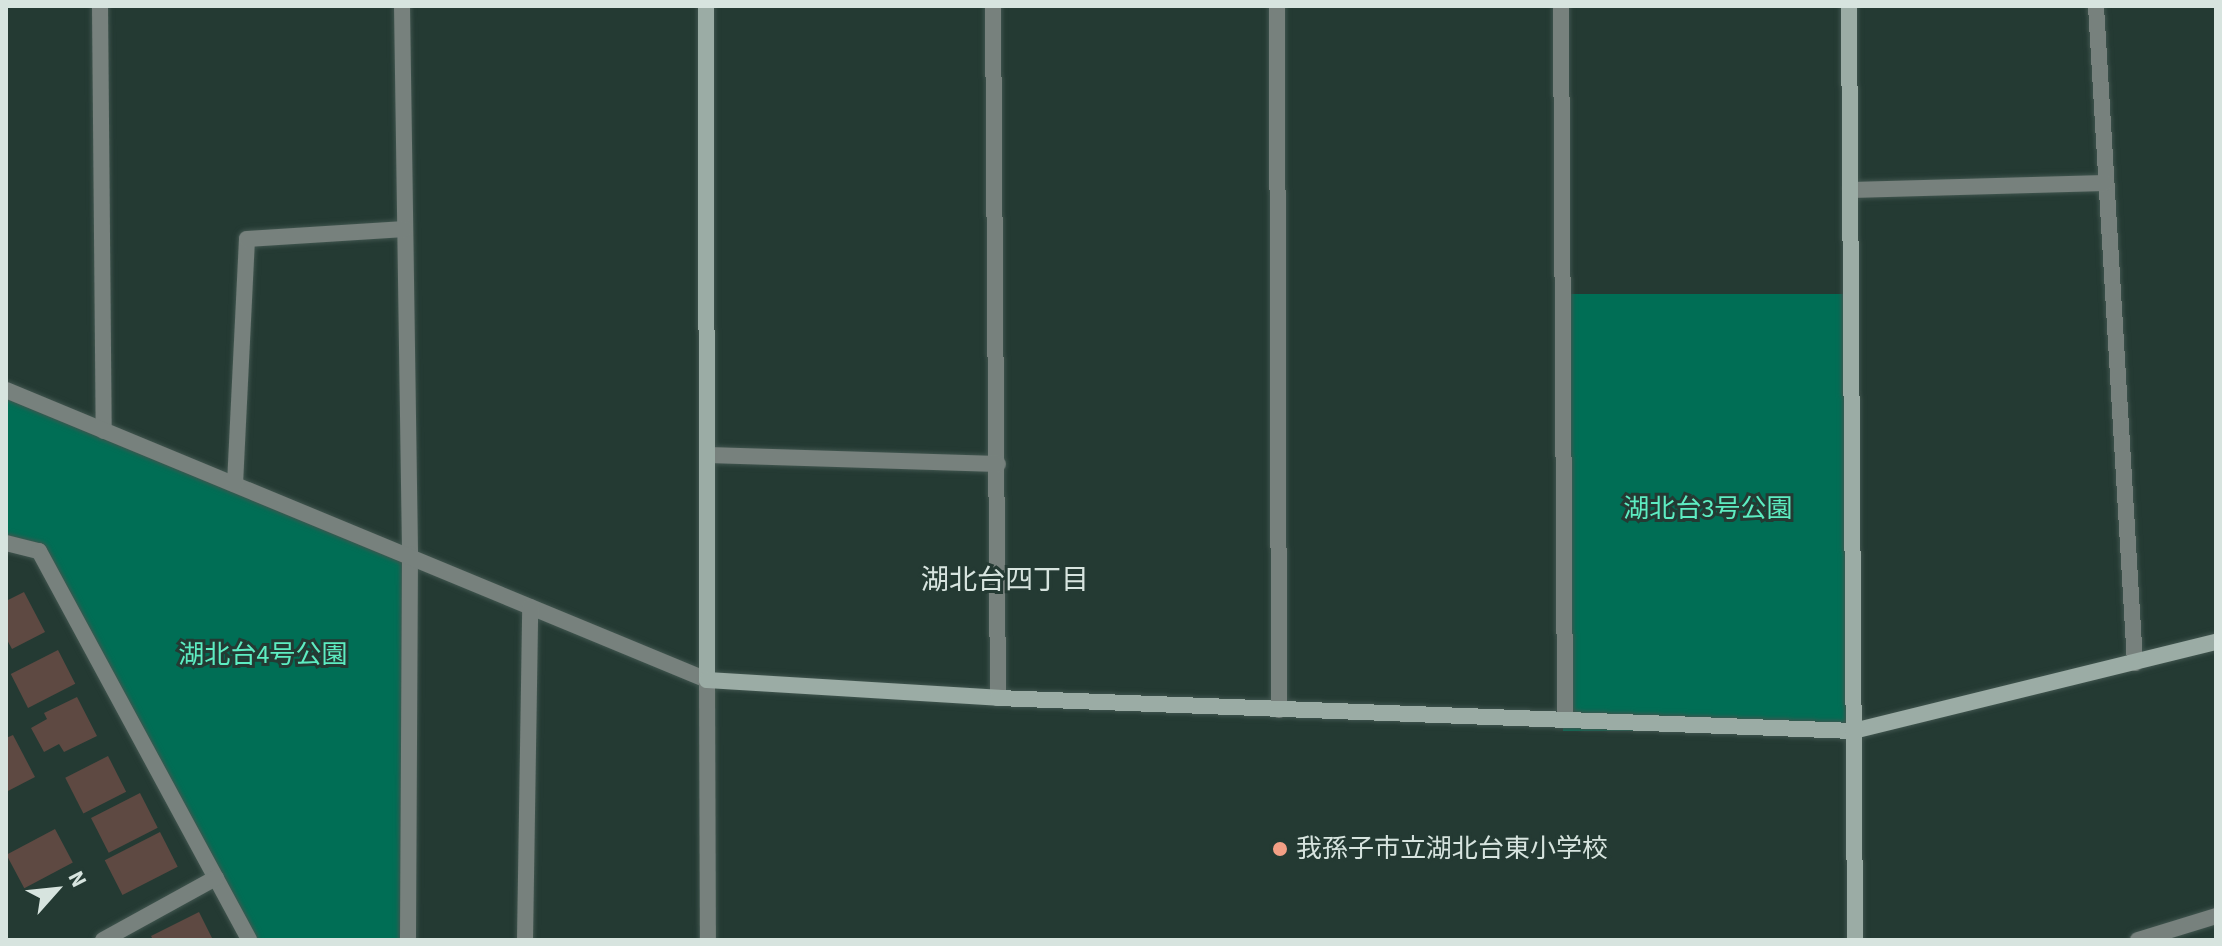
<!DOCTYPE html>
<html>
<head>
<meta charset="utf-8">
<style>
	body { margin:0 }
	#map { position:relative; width:2222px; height:946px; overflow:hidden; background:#243a33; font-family:"Source Sans 3","Noto Sans JP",sans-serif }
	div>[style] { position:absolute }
	.green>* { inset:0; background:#006e55; transform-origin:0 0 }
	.building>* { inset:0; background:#5e4942; transform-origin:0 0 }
	.roads { filter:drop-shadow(0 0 2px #41554f) drop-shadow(0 0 2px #41554f) }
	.street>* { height:16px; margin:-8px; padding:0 8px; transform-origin:8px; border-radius:8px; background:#77817d }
	.secondary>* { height:16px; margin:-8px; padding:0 8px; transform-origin:8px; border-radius:8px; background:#9baca5 }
	.dots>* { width:22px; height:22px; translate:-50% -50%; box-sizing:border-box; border:4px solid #243a33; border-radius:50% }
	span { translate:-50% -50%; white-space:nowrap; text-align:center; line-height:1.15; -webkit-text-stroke:6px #243a33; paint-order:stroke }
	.park-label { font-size:26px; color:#5dedc2 }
	.poi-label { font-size:26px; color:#d7e4df }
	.left { translate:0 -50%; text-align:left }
	.neighbourhood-label { font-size:28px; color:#d7e4df }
	.frame { position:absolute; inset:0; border:8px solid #d7e4df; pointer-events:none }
	.north { position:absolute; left:16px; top:850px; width:80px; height:80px; -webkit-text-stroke:6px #243a33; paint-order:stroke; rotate:63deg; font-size:22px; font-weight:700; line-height:32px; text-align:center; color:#d7e4df }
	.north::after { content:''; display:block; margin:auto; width:28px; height:36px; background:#d7e4df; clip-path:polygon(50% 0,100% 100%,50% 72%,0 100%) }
</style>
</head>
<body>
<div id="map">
	<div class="green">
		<i style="left:1851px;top:294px;width:437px;height:288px;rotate:90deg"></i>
		<i style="clip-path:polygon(6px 390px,410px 554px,408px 940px,249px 940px,39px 551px,6px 543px)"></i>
	</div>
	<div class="building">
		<i style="clip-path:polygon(24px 592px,45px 632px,12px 649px,6px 638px,6px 601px)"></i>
		<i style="left:58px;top:650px;width:38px;height:53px;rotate:63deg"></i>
		<i style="clip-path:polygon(77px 697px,97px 736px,64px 752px,59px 744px,44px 752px,31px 728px,47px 719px,44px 713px)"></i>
		<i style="clip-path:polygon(13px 735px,35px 777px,6px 792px,6px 738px)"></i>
		<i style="left:108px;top:756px;width:40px;height:48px;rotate:63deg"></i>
		<i style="left:140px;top:793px;width:39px;height:55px;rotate:63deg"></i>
		<i style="left:55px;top:829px;width:38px;height:55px;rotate:62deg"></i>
		<i style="left:160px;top:832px;width:39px;height:62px;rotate:63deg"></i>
		<i style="clip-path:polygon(199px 912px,213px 940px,153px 940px,151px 936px)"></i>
	</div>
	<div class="roads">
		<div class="street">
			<i style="left:100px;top:6px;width:425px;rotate:89.5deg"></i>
			<i style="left:402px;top:6px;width:548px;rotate:89.16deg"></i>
			<i style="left:410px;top:554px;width:386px;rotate:90.3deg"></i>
			<i style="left:993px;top:6px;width:692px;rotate:89.59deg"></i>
			<i style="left:1277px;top:6px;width:704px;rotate:89.84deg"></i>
			<i style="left:1561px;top:6px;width:714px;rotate:89.68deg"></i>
			<i style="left:2096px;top:6px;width:658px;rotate:86.6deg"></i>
			<i style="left:1850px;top:190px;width:256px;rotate:-1.6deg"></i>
			<i style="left:6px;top:390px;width:759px;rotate:22.47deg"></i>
			<i style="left:707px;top:680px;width:260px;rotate:89.8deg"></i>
			<i style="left:708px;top:455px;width:290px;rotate:1.8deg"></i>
			<i style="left:235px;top:484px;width:245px;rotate:-87.2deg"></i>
			<i style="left:247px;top:239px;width:158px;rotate:-3.6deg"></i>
			<i style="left:6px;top:543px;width:34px;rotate:14deg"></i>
			<i style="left:39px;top:551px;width:442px;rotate:61.6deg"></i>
			<i style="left:103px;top:940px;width:129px;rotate:-28.8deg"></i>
			<i style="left:525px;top:940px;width:333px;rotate:-89.1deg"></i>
			<i style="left:2138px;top:940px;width:82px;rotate:-17.1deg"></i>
		</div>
		<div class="secondary">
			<i style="left:706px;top:6px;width:674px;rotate:89.91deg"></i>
			<i style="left:707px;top:680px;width:292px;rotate:3.5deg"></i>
			<i style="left:998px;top:698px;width:856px;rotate:2.21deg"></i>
			<i style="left:1853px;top:731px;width:374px;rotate:-13.8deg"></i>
			<i style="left:1849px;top:6px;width:934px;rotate:89.63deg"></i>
		</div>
	</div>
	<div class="dots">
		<i style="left:1280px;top:849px;background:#f39f85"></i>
	</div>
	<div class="park-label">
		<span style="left:1708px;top:509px">湖北台3号公園</span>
		<span style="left:263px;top:655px">湖北台4号公園</span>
	</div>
	<div class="poi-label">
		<span class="left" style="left:1296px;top:849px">我孫子市立湖北台東小学校</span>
	</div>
	<div class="neighbourhood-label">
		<span style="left:1005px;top:580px">湖北台四丁目</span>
	</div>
	<div class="frame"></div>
	<div class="north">N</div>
</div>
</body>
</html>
